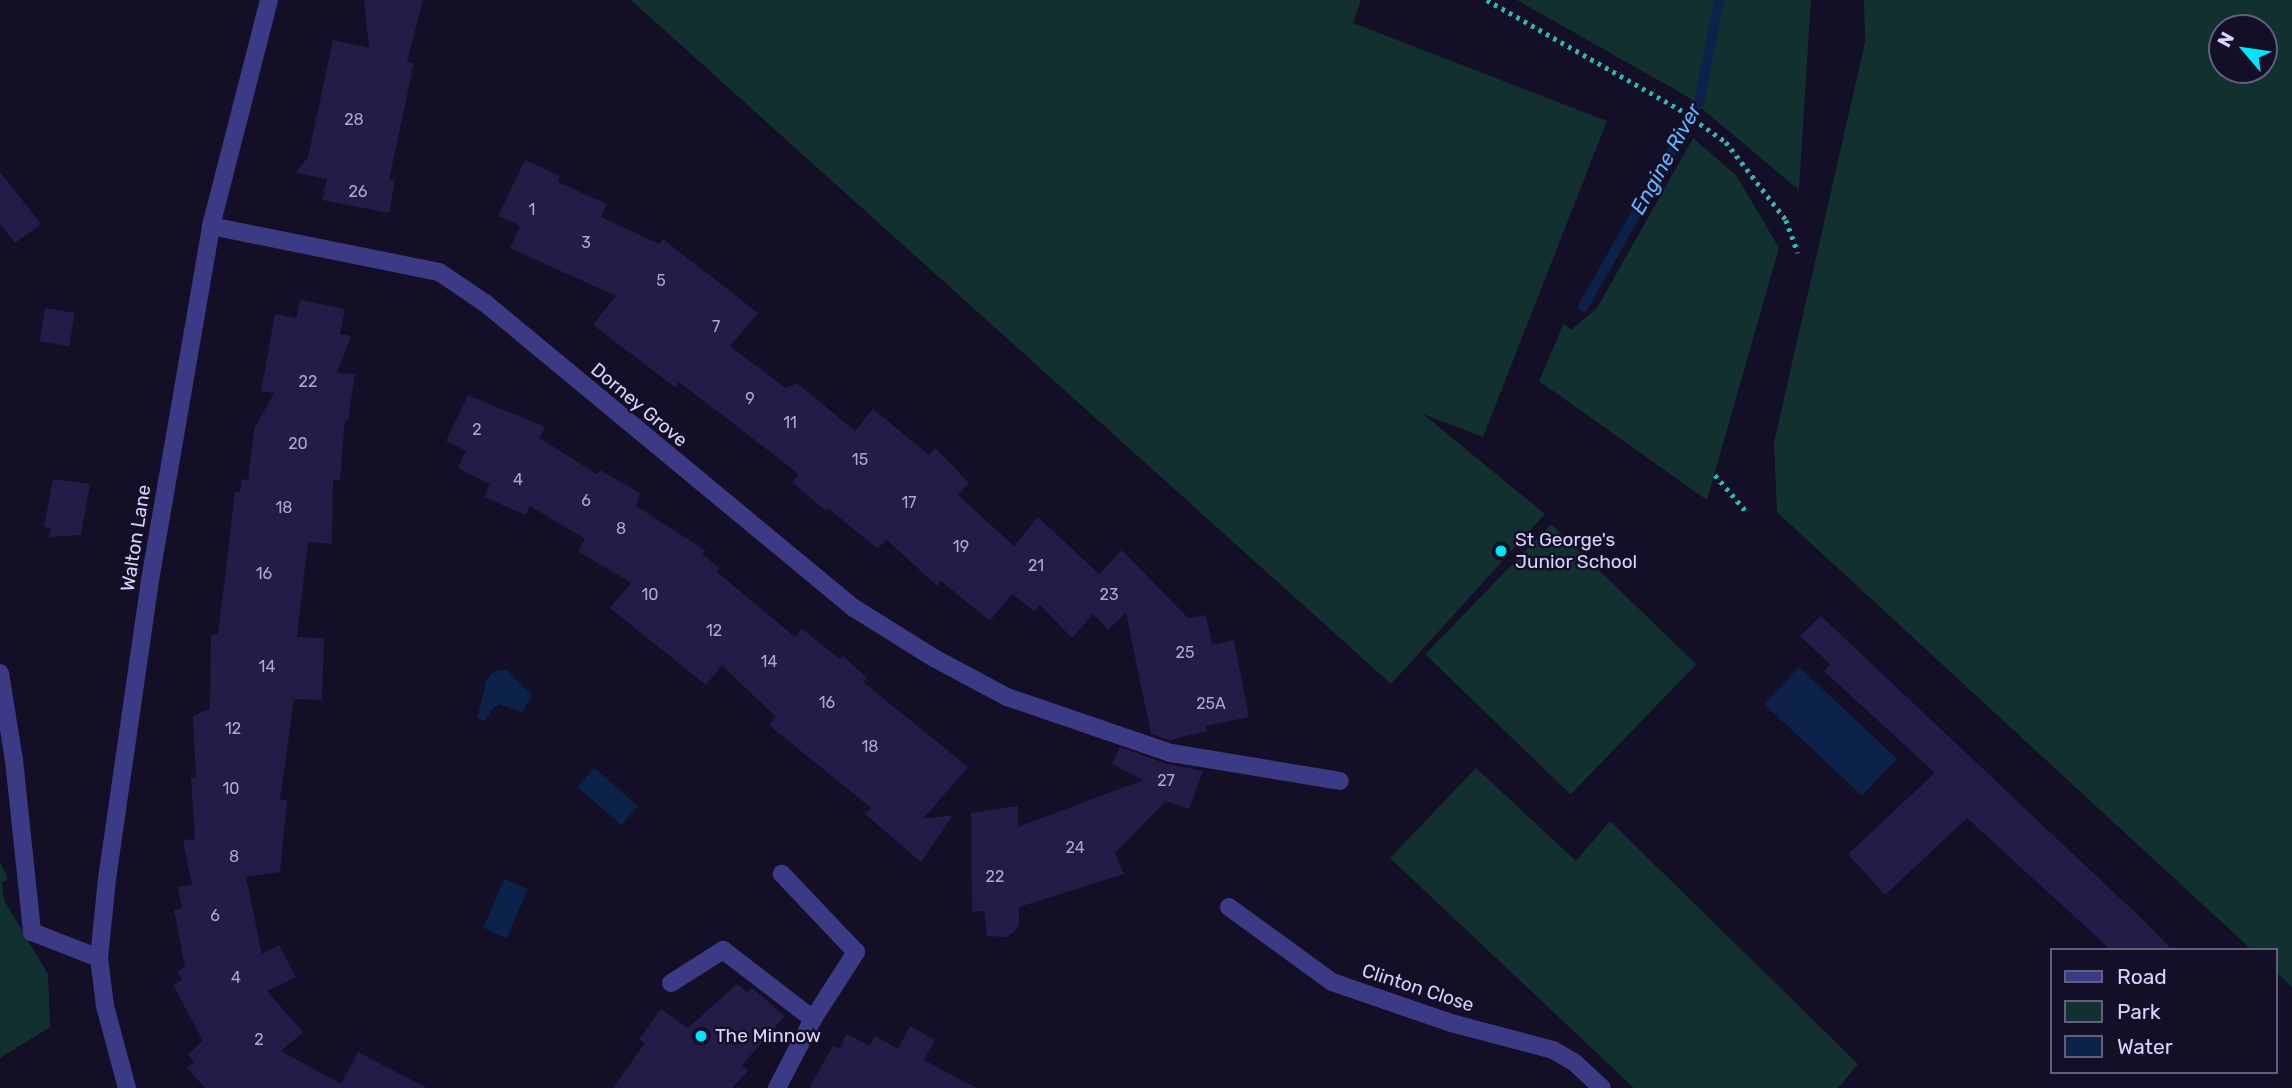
<!DOCTYPE html>
<html>
<head>
<meta charset="utf-8">
<style>
	body { margin:0 }
	#map { position:relative; width:2292px; height:1088px; overflow:hidden; background:#130f26; font-family:Rubik,sans-serif }
	div>[style] { position:absolute }
	.green>* { inset:0; background:#12302f; transform-origin:0 0 }
	.water>* { inset:0; background:#0c2248; transform-origin:0 0 }
	.stream>* { height:10px; margin:-5px; padding:0 5px; transform-origin:5px; border-radius:5px; background:#0c2248 }
	.building>* { inset:0; background:#241b47; transform-origin:0 0 }
	.path>* { height:4.5px; margin-top:-2.25px; transform-origin:0; background:repeating-linear-gradient(90deg,#2fb8b0 0 3.5px,transparent 0 8.5px) }
	.service>* { height:18px; margin:-9px; padding:0 9px; transform-origin:9px; border-radius:9px; background:#3d3a85 }
	.minor>* { height:18px; margin:-9px; padding:0 9px; transform-origin:9px; border-radius:9px; background:#3d3a85 }
	.tertiary>* { height:18px; margin:-9px; padding:0 9px; transform-origin:9px; border-radius:9px; background:#3d3a85 }
	.dots>* { width:19px; height:19px; translate:-50% -50%; box-sizing:border-box; border:4px solid #130f26; border-radius:50% }
	span { translate:-50% -50%; white-space:nowrap; text-align:center; line-height:1.15; -webkit-text-stroke:5px #130f26; paint-order:stroke }
	.number-label { font-size:16px; color:#aca6d1 }
	.number-label span { -webkit-text-stroke-width:0 }
	.street-label { font-size:19px; color:#d9d4ff }
	.poi-label { font-size:19px; color:#d9d4ff }
	.left { translate:0 -50%; text-align:left }
	.water-label { font-size:21px; color:#62b6ff; font-style:italic }
	.legend { position:absolute; left:2050px; top:948px; width:228px; height:126px; box-sizing:border-box; background:#130f26; border:2px solid #625e7d; margin:0; padding:9px 12px; list-style:none; font-size:21px; color:#d9d4ff }
	.legend li { display:flex; align-items:center; gap:14px; height:35px }
	.legend b { width:35px; border:2px solid #625e7d }
	.north { position:absolute; left:2208px; top:14px; width:70px; height:70px; box-sizing:border-box; background:#130f26; border:2px solid #625e7d; border-radius:50%; rotate:299deg; font-size:19px; font-weight:700; line-height:28px; text-align:center; color:#d9d4ff }
	.north::after { content:''; display:block; margin:auto; width:24px; height:32px; background:#00e5ff; clip-path:polygon(50% 0,100% 100%,50% 72%,0 100%) }
</style>
</head>
<body>
<div id="map">
	<div class="green">
		<i style="clip-path:polygon(631px 0,1361px 0,1353px 23px,1607px 121px,1483px 437px,1423px 414px,1545px 514px,1391px 684px)"></i>
		<i style="clip-path:polygon(1517px 0,1811px 0,1799px 190px,1688px 97px)"></i>
		<i style="clip-path:polygon(evenodd,1864px 0,2292px 0,2292px 987px,2276px 972px,2276px 950px,2252px 950px,1777px 512px,1774px 443px,1865px 42px,1864px 0,2222px 28px,2264px 28px,2264px 70px,2222px 70px,2222px 28px)"></i>
		<i style="clip-path:polygon(1693px 138px,1736px 175px,1779px 248px,1707px 500px,1539px 381px,1564px 323px,1571px 330px,1597px 308px)"></i>
		<i style="left:1551px;top:524px;width:202px;height:181px;rotate:44deg"></i>
		<i style="clip-path:polygon(1476px 768px,1576px 861px,1610px 821px,1858px 1064px,1838px 1088px,1634px 1088px,1390px 858px)"></i>
		<i style="clip-path:polygon(0 862px,8px 879px,2px 882px,4px 900px,48px 974px,50px 1027px,0 1058px)"></i>
	</div>
	<div class="water">
		<i style="left:1799px;top:667px;width:134px;height:51px;rotate:43deg"></i>
		<i style="clip-path:polygon(505px 669px,532px 695px,522px 713px,500px 704px,494px 707px,485px 721px,477px 718px,487px 679px,494px 671px)"></i>
		<i style="left:594px;top:768px;width:58px;height:25px;rotate:41deg"></i>
		<i style="left:504px;top:879px;width:26px;height:53px;rotate:23deg"></i>
	</div>
	<div class="stream">
		<i style="left:1583px;top:307px;width:235px;rotate:-60.4deg"></i>
		<i style="left:1699px;top:103px;width:105px;rotate:-79deg"></i>
	</div>
	<div class="building">
		<i style="clip-path:polygon(364px 0,423px 0,407px 62px,414px 63px,389px 180px,395px 181px,389px 213px,322px 200px,327px 179px,296px 173px,308px 157px,333px 40px,369px 48px)"></i>
		<i style="clip-path:polygon(525px 160px,560px 176px,558px 182px,607px 204px,601px 217px,659px 244px,663px 239px,758px 313px,730px 346px,786px 388px,797px 383px,855px 431px,873px 409px,929px 455px,935px 448px,969px 483px,958px 495px,1014px 546px,1038px 517px,1099px 574px,1122px 550px,1188px 618px,1206px 615px,1212px 645px,1234px 640px,1249px 717px,1206px 726px,1207px 731px,1169px 740px,1151px 734px,1126px 613px,1108px 630px,1093px 614px,1072px 638px,1040px 605px,1034px 611px,1012px 594px,990px 621px,941px 581px,937px 586px,886px 539px,878px 549px,828px 508px,826px 511px,792px 482px,799px 474px,679px 382px,675px 387px,593px 325px,616px 296px,510px 248px,520px 226px,498px 216px)"></i>
		<i style="clip-path:polygon(0 172px,41px 224px,15px 243px,0 224px)"></i>
		<i style="clip-path:polygon(300px 300px,345px 309px,340px 334px,351px 336px,337px 373px,355px 374px,348px 420px,345px 420px,340px 480px,333px 480px,332px 544px,308px 542px,297px 637px,324px 638px,322px 700px,294px 699px,280px 800px,287px 800px,280px 872px,246px 877px,262px 954px,279px 945px,296px 977px,267px 991px,303px 1032px,281px 1051px,341px 1084px,358px 1052px,427px 1088px,205px 1088px,187px 1068px,194px 1062px,188px 1054px,203px 1041px,173px 985px,182px 980px,177px 971px,185px 967px,174px 910px,182px 908px,178px 887px,192px 885px,183px 840px,195px 839px,191px 778px,196px 778px,193px 716px,210px 709px,211px 635px,218px 635px,235px 492px,240px 492px,242px 479px,248px 480px,254px 429px,274px 393px,261px 391px,275px 314px,296px 318px)"></i>
		<i style="left:45px;top:308px;width:30px;height:34px;rotate:9deg"></i>
		<i style="clip-path:polygon(468px 395px,545px 427px,539px 438px,597px 474px,600px 470px,640px 493px,636px 506px,706px 551px,702px 554px,719px 568px,717px 572px,795px 637px,802px 629px,840px 659px,843px 656px,867px 678px,863px 682px,968px 767px,923px 819px,953px 815px,921px 862px,865px 814px,871px 808px,769px 725px,776px 717px,722px 665px,706px 685px,610px 608px,631px 583px,578px 551px,585px 539px,530px 506px,526px 515px,484px 497px,490px 484px,458px 468px,466px 451px,446px 441px)"></i>
		<i style="clip-path:polygon(53px 479px,90px 484px,81px 535px,49px 537px,51px 528px,44px 527px)"></i>
		<i style="clip-path:polygon(1821px 616px,2142px 919px,2172px 950px,2111px 950px,1967px 818px,1885px 895px,1848px 854px,1935px 773px,1824px 671px,1830px 664px,1800px 636px)"></i>
		<i style="clip-path:polygon(1120px 747px,1167px 764px,1203px 771px,1189px 809px,1166px 801px,1115px 853px,1124px 874px,1019px 907px,1019px 925px,1014px 932px,1006px 937px,987px 936px,984px 911px,972px 912px,971px 813px,1018px 806px,1018px 827px,1143px 780px,1112px 764px)"></i>
		<i style="clip-path:polygon(737px 984px,747px 992px,752px 988px,785px 1016px,742px 1065px,748px 1071px,732px 1088px,613px 1088px,645px 1043px,639px 1039px,661px 1009px,688px 1028px)"></i>
		<i style="clip-path:polygon(910px 1026px,935px 1040px,924px 1060px,976px 1088px,809px 1088px,833px 1046px,839px 1049px,847px 1034px,870px 1046px,875px 1036px,898px 1049px)"></i>
	</div>
	<div class="path">
		<i style="left:1487px;top:0;width:221px;rotate:29.6deg"></i>
		<i style="left:1679px;top:109px;width:57px;rotate:35.1deg"></i>
		<i style="left:1726px;top:142px;width:98px;rotate:52.4deg"></i>
		<i style="left:1786px;top:220px;width:35px;rotate:70deg"></i>
		<i style="left:1715px;top:475px;width:48px;rotate:49.3deg"></i>
	</div>
	<div class="service">
		<i style="left:0;top:673px;width:88px;rotate:80.9deg"></i>
		<i style="left:14px;top:760px;width:173px;rotate:84deg"></i>
		<i style="left:32px;top:932px;width:72px;rotate:21.2deg"></i>
		<i style="left:1007px;top:697px;width:173px;rotate:18.9deg"></i>
		<i style="left:1171px;top:753px;width:171px;rotate:9.4deg"></i>
		<i style="left:1229px;top:907px;width:127px;rotate:36.1deg"></i>
		<i style="left:1332px;top:982px;width:126px;rotate:19deg"></i>
		<i style="left:1451px;top:1023px;width:106px;rotate:14.8deg"></i>
		<i style="left:1553px;top:1050px;width:24px;rotate:30deg"></i>
		<i style="left:1574px;top:1062px;width:38px;rotate:43deg"></i>
		<i style="left:671px;top:983px;width:62px;rotate:-32.4deg"></i>
		<i style="left:723px;top:950px;width:113px;rotate:37.5deg"></i>
		<i style="left:777px;top:1088px;width:78px;rotate:-62.4deg"></i>
		<i style="left:813px;top:1019px;width:80px;rotate:-57.3deg"></i>
		<i style="left:856px;top:952px;width:108px;rotate:-133.5deg"></i>
	</div>
	<div class="minor">
		<i style="left:211px;top:226px;width:233px;rotate:11.4deg"></i>
		<i style="left:439px;top:272px;width:55px;rotate:34deg"></i>
		<i style="left:485px;top:303px;width:479px;rotate:39.6deg"></i>
		<i style="left:854px;top:608px;width:94px;rotate:32deg"></i>
		<i style="left:934px;top:658px;width:83px;rotate:28.1deg"></i>
	</div>
	<div class="tertiary">
		<i style="left:127px;top:1088px;width:85px;rotate:-105deg"></i>
		<i style="left:105px;top:1006px;width:48px;rotate:-97.1deg"></i>
		<i style="left:99px;top:958px;width:79px;rotate:-84.2deg"></i>
		<i style="left:107px;top:879px;width:296px;rotate:-81.8deg"></i>
		<i style="left:149px;top:586px;width:365px;rotate:-80.2deg"></i>
		<i style="left:211px;top:226px;width:233px;rotate:-75.6deg"></i>
	</div>
	<div class="dots">
		<i style="left:1501px;top:551px;background:#00e5ff"></i>
		<i style="left:701px;top:1036px;background:#00e5ff"></i>
	</div>
	<div class="number-label">
		<span style="left:354px;top:120px">28</span>
		<span style="left:358px;top:192px">26</span>
		<span style="left:532px;top:210px">1</span>
		<span style="left:586px;top:243px">3</span>
		<span style="left:661px;top:281px">5</span>
		<span style="left:716px;top:327px">7</span>
		<span style="left:308px;top:382px">22</span>
		<span style="left:750px;top:399px">9</span>
		<span style="left:790px;top:423px">11</span>
		<span style="left:477px;top:430px">2</span>
		<span style="left:298px;top:444px">20</span>
		<span style="left:860px;top:460px">15</span>
		<span style="left:518px;top:480px">4</span>
		<span style="left:586px;top:501px">6</span>
		<span style="left:909px;top:503px">17</span>
		<span style="left:284px;top:508px">18</span>
		<span style="left:621px;top:529px">8</span>
		<span style="left:961px;top:547px">19</span>
		<span style="left:1036px;top:566px">21</span>
		<span style="left:264px;top:574px">16</span>
		<span style="left:650px;top:595px">10</span>
		<span style="left:1109px;top:595px">23</span>
		<span style="left:714px;top:631px">12</span>
		<span style="left:1185px;top:653px">25</span>
		<span style="left:769px;top:662px">14</span>
		<span style="left:267px;top:667px">14</span>
		<span style="left:827px;top:703px">16</span>
		<span style="left:1211px;top:704px">25A</span>
		<span style="left:233px;top:729px">12</span>
		<span style="left:870px;top:747px">18</span>
		<span style="left:1166px;top:781px">27</span>
		<span style="left:231px;top:789px">10</span>
		<span style="left:1075px;top:848px">24</span>
		<span style="left:234px;top:857px">8</span>
		<span style="left:995px;top:877px">22</span>
		<span style="left:215px;top:916px">6</span>
		<span style="left:236px;top:978px">4</span>
		<span style="left:259px;top:1040px">2</span>
	</div>
	<div class="street-label">
		<span style="left:639px;top:405px;rotate:40deg">Dorney Grove</span>
		<span style="left:136px;top:538px;rotate:-81deg">Walton Lane</span>
		<span style="left:1418px;top:988px;rotate:18deg">Clinton Close</span>
	</div>
	<div class="poi-label">
		<span class="left" style="left:1515px;top:551px">St George's<br>Junior School</span>
		<span class="left" style="left:715px;top:1036px">The Minnow</span>
	</div>
	<div class="water-label">
		<span style="left:1666px;top:159px;rotate:-61deg">Engine River</span>
	</div>
	<ul class="legend">
	<li><b style="height:9px;background:#3d3a85"></b>Road</li>
	<li><b style="height:19px;background:#12302f"></b>Park</li>
	<li><b style="height:19px;background:#0c2248"></b>Water</li>
	</ul>
	<div class="north">N</div>
</div>
</body>
</html>
